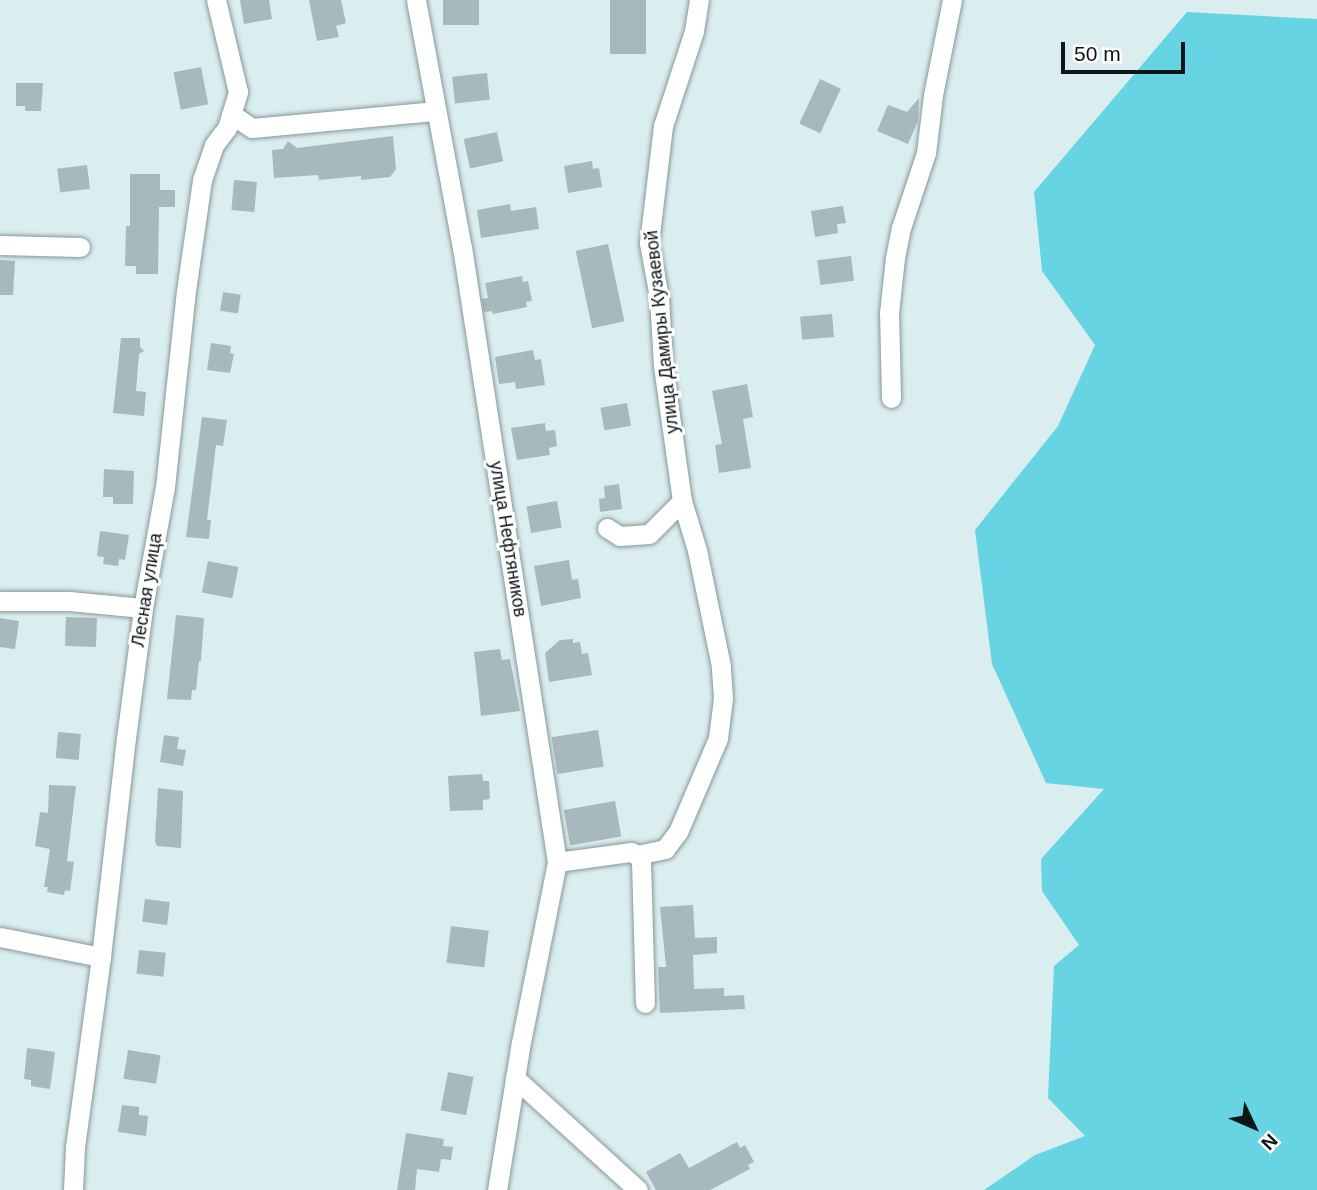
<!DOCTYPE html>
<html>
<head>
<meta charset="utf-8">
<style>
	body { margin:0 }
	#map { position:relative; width:1317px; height:1190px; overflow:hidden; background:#daedef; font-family:Arial,sans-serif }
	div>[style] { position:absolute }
	.green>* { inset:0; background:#66d4e3 }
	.building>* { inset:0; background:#a7b9bc; transform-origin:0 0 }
	.roads { filter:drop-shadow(0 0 2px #86989a) drop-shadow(0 0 2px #86989a) }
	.minor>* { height:19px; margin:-9.5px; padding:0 9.5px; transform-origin:9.5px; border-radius:9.5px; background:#fff }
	span { translate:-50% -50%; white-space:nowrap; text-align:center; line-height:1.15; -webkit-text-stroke:6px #fff; paint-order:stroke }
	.street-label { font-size:18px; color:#0e1516 }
	.north { position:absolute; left:1219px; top:1092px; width:70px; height:70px; -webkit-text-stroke:5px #fff; paint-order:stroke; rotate:134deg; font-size:19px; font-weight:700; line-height:28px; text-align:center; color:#0e1516 }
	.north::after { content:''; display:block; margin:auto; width:24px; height:32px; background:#0e1516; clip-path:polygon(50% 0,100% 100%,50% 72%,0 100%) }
	.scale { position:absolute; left:1061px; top:42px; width:124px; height:32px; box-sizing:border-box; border:4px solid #0e1516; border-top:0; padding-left:9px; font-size:21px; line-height:24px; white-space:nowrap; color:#0e1516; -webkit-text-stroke:5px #fff; paint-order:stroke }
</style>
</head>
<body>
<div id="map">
	<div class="green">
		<i style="clip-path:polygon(1187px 12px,1317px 19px,1317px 1190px,984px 1190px,1035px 1155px,1085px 1136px,1048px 1098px,1054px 966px,1079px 945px,1042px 891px,1041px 859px,1104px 789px,1046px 783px,992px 664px,975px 530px,1058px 426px,1095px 345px,1042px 271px,1034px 192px)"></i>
	</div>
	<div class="building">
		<i style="clip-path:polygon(240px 0,269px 0,272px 19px,244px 24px)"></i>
		<i style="clip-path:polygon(309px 0,341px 0,346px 23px,336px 26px,339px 37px,317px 41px)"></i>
		<i style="left:443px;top:0;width:36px;height:25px"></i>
		<i style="left:610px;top:0;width:36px;height:54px"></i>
		<i style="left:201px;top:67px;width:38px;height:28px;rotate:79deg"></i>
		<i style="left:487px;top:73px;width:27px;height:35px;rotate:84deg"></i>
		<i style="left:820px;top:79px;width:23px;height:49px;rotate:25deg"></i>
		<i style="clip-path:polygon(16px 83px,43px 83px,41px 111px,25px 111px,25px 106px,16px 106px)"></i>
		<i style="clip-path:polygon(919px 98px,918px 121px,908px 144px,877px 131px,888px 105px,907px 112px)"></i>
		<i style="left:497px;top:132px;width:30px;height:34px;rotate:78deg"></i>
		<i style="clip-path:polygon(393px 136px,396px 169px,390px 177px,361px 180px,361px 176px,319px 180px,318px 175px,274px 178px,272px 150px,283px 149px,288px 141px,297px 148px)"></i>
		<i style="clip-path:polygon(592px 161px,593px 169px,599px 168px,602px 187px,568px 193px,564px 166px)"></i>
		<i style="left:87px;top:165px;width:24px;height:30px;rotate:83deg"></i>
		<i style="clip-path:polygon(130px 174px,160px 174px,160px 190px,175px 190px,175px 207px,159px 207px,158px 274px,136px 274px,136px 266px,125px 266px,126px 226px,130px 226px)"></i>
		<i style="left:234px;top:180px;width:23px;height:30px;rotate:5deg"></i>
		<i style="clip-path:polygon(510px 204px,511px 211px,536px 207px,539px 229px,481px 238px,477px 210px)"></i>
		<i style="clip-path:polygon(843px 206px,846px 223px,837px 224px,838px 233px,815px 237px,811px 211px)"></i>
		<i style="left:608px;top:244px;width:79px;height:33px;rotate:78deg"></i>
		<i style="left:851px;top:256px;width:25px;height:34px;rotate:83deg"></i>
		<i style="clip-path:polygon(0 260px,15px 261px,13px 295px,0 295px)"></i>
		<i style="clip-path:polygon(522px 276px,523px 282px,528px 281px,532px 301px,526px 302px,527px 307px,493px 314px,492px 311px,484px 312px,482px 299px,488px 298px,485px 283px)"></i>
		<i style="left:223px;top:292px;width:18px;height:19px;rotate:9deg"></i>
		<i style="left:832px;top:314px;width:23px;height:32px;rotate:85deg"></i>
		<i style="clip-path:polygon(121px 338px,140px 338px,140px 347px,144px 351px,139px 354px,136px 391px,146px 392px,144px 416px,113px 413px)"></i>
		<i style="clip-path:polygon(211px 343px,231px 346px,230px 353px,234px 354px,230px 373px,207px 370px)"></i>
		<i style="clip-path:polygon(533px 350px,535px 360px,541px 359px,545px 385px,516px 389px,515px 382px,499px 384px,495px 357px)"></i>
		<i style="clip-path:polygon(747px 384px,753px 417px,743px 419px,751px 468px,719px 473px,715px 445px,722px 444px,712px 391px)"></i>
		<i style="left:627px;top:403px;width:23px;height:27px;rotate:80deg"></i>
		<i style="clip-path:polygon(202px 417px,227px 420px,223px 446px,216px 445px,207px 520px,211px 520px,209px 539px,186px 537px)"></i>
		<i style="clip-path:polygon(545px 423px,546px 431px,555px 430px,557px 446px,549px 448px,550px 455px,517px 460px,511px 428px)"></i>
		<i style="clip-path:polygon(104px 469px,134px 471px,133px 504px,113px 504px,113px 497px,103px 497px)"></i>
		<i style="clip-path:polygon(619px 484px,622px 509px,600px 512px,599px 499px,605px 498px,604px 486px)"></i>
		<i style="left:557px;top:501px;width:27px;height:31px;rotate:80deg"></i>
		<i style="clip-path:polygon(100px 531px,129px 535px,125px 560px,119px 559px,118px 566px,103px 564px,104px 557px,97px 556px)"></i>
		<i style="clip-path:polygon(569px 560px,572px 580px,578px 579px,581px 598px,541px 606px,534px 566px)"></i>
		<i style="left:208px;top:561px;width:31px;height:32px;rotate:11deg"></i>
		<i style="clip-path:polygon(176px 615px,204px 618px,201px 661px,199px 661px,196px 690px,192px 690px,191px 700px,167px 699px)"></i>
		<i style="left:66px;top:617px;width:31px;height:29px;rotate:2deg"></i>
		<i style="clip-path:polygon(0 618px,19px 621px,15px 649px,0 647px)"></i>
		<i style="clip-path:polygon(573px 639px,573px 643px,580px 642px,582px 654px,588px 653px,592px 675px,549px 682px,545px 653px,560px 640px)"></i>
		<i style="clip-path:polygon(500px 649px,502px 660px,510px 659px,520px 711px,481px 716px,474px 652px)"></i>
		<i style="left:598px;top:730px;width:37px;height:47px;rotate:81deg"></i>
		<i style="left:58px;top:732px;width:23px;height:26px;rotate:5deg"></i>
		<i style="clip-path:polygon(164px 735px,179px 737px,177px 749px,186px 750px,183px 766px,160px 762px)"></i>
		<i style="clip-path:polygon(482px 774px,483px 781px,489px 781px,490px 799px,483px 800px,483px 810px,450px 811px,448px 776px)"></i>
		<i style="clip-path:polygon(49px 785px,76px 786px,67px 861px,74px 862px,70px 891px,65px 890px,64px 895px,47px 892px,48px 887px,44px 887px,50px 849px,35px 846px,40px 812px,48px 813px)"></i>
		<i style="clip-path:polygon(158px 788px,183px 791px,181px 848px,157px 846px,155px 841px)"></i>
		<i style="left:615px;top:801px;width:36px;height:52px;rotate:80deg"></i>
		<i style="left:145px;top:899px;width:25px;height:23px;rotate:7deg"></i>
		<i style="clip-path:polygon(693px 905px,695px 938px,717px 937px,717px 953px,693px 955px,694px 989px,724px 988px,724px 996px,744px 995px,745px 1009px,660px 1013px,658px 967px,666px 967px,660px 907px)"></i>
		<i style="left:451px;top:926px;width:38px;height:37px;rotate:7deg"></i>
		<i style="left:139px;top:950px;width:27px;height:24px;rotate:6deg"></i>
		<i style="clip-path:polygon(27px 1048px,55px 1052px,50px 1089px,31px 1086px,31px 1080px,24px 1079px)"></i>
		<i style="left:128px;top:1050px;width:33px;height:29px;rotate:9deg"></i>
		<i style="left:448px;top:1072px;width:26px;height:39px;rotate:11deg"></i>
		<i style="clip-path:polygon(122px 1105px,139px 1107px,139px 1115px,148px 1116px,146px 1136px,118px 1132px)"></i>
		<i style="clip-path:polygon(406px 1133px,444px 1139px,443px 1146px,453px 1147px,451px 1160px,441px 1159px,439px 1172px,417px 1169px,415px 1190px,397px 1190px)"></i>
		<i style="clip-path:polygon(737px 1142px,740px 1148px,745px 1145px,754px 1162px,748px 1165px,750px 1169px,710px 1190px,656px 1190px,646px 1172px,680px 1153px,689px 1168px)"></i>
	</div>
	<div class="roads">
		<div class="minor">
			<i style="left:416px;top:0;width:251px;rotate:79.5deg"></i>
			<i style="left:462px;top:247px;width:622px;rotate:81.22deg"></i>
			<i style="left:557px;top:862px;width:190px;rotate:101.3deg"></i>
			<i style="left:520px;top:1048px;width:144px;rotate:99.2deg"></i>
			<i style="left:231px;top:114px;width:25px;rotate:34deg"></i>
			<i style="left:252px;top:128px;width:185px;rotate:-5.3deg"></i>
			<i style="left:0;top:245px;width:80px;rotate:1.4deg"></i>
			<i style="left:891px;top:398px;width:85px;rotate:-91.3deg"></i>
			<i style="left:889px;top:313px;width:55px;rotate:-83.8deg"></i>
			<i style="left:895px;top:258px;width:31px;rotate:-79deg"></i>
			<i style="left:901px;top:228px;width:79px;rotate:-71.6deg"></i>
			<i style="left:926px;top:153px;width:58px;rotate:-83.1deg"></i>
			<i style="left:933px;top:95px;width:97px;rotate:-78.7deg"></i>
			<i style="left:607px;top:528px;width:15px;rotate:32deg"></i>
			<i style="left:620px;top:536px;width:29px;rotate:-4deg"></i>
			<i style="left:649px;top:534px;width:47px;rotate:-45deg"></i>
			<i style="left:0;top:601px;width:69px"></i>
			<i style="left:69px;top:601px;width:74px;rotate:5.4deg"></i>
			<i style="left:637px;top:855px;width:29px;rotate:-12deg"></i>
			<i style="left:665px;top:849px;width:21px;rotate:-53deg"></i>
			<i style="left:678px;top:832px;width:102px;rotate:-66.9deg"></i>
			<i style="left:718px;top:738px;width:40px;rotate:-82.9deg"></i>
			<i style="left:723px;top:698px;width:32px;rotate:-94deg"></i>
			<i style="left:721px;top:666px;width:118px;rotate:-101.7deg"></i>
			<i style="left:697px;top:550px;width:51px;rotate:-107deg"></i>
			<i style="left:682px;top:501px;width:136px;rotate:-98deg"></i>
			<i style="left:663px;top:366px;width:69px;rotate:-93.3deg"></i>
			<i style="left:659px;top:297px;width:55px;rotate:-100.5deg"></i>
			<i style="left:649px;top:243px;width:118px;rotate:-83.2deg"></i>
			<i style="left:663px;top:126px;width:100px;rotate:-71.9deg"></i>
			<i style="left:694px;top:31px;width:31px;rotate:-81deg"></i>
			<i style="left:557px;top:862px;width:75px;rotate:-7.7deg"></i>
			<i style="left:631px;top:852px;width:7px;rotate:27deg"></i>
			<i style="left:637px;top:855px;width:7px;rotate:56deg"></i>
			<i style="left:641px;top:861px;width:142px;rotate:88.4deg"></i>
			<i style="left:0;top:937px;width:103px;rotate:11.2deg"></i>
			<i style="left:515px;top:1078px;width:166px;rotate:42.3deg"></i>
			<i style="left:73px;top:1190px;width:43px;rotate:-87.3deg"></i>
			<i style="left:75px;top:1147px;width:192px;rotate:-82.2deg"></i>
			<i style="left:101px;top:957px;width:220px;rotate:-83.5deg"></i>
			<i style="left:126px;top:738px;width:131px;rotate:-82.5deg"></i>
			<i style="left:143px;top:608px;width:123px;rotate:-79.7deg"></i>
			<i style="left:165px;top:487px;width:197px;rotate:-83.9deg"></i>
			<i style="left:186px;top:291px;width:112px;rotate:-81.8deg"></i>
			<i style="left:202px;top:180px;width:37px;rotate:-71deg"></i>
			<i style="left:214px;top:145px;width:21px;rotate:-53deg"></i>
			<i style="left:227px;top:128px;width:38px;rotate:-73deg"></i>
			<i style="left:238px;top:92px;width:95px;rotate:-103.4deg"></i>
		</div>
	</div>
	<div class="street-label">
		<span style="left:662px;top:332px;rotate:-96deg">улица Дамиры Кузаевой</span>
		<span style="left:508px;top:539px;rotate:81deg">улица Нефтяников</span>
		<span style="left:147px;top:590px;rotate:-81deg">Лесная улица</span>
	</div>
	<div class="north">N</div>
	<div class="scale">50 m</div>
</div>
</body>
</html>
